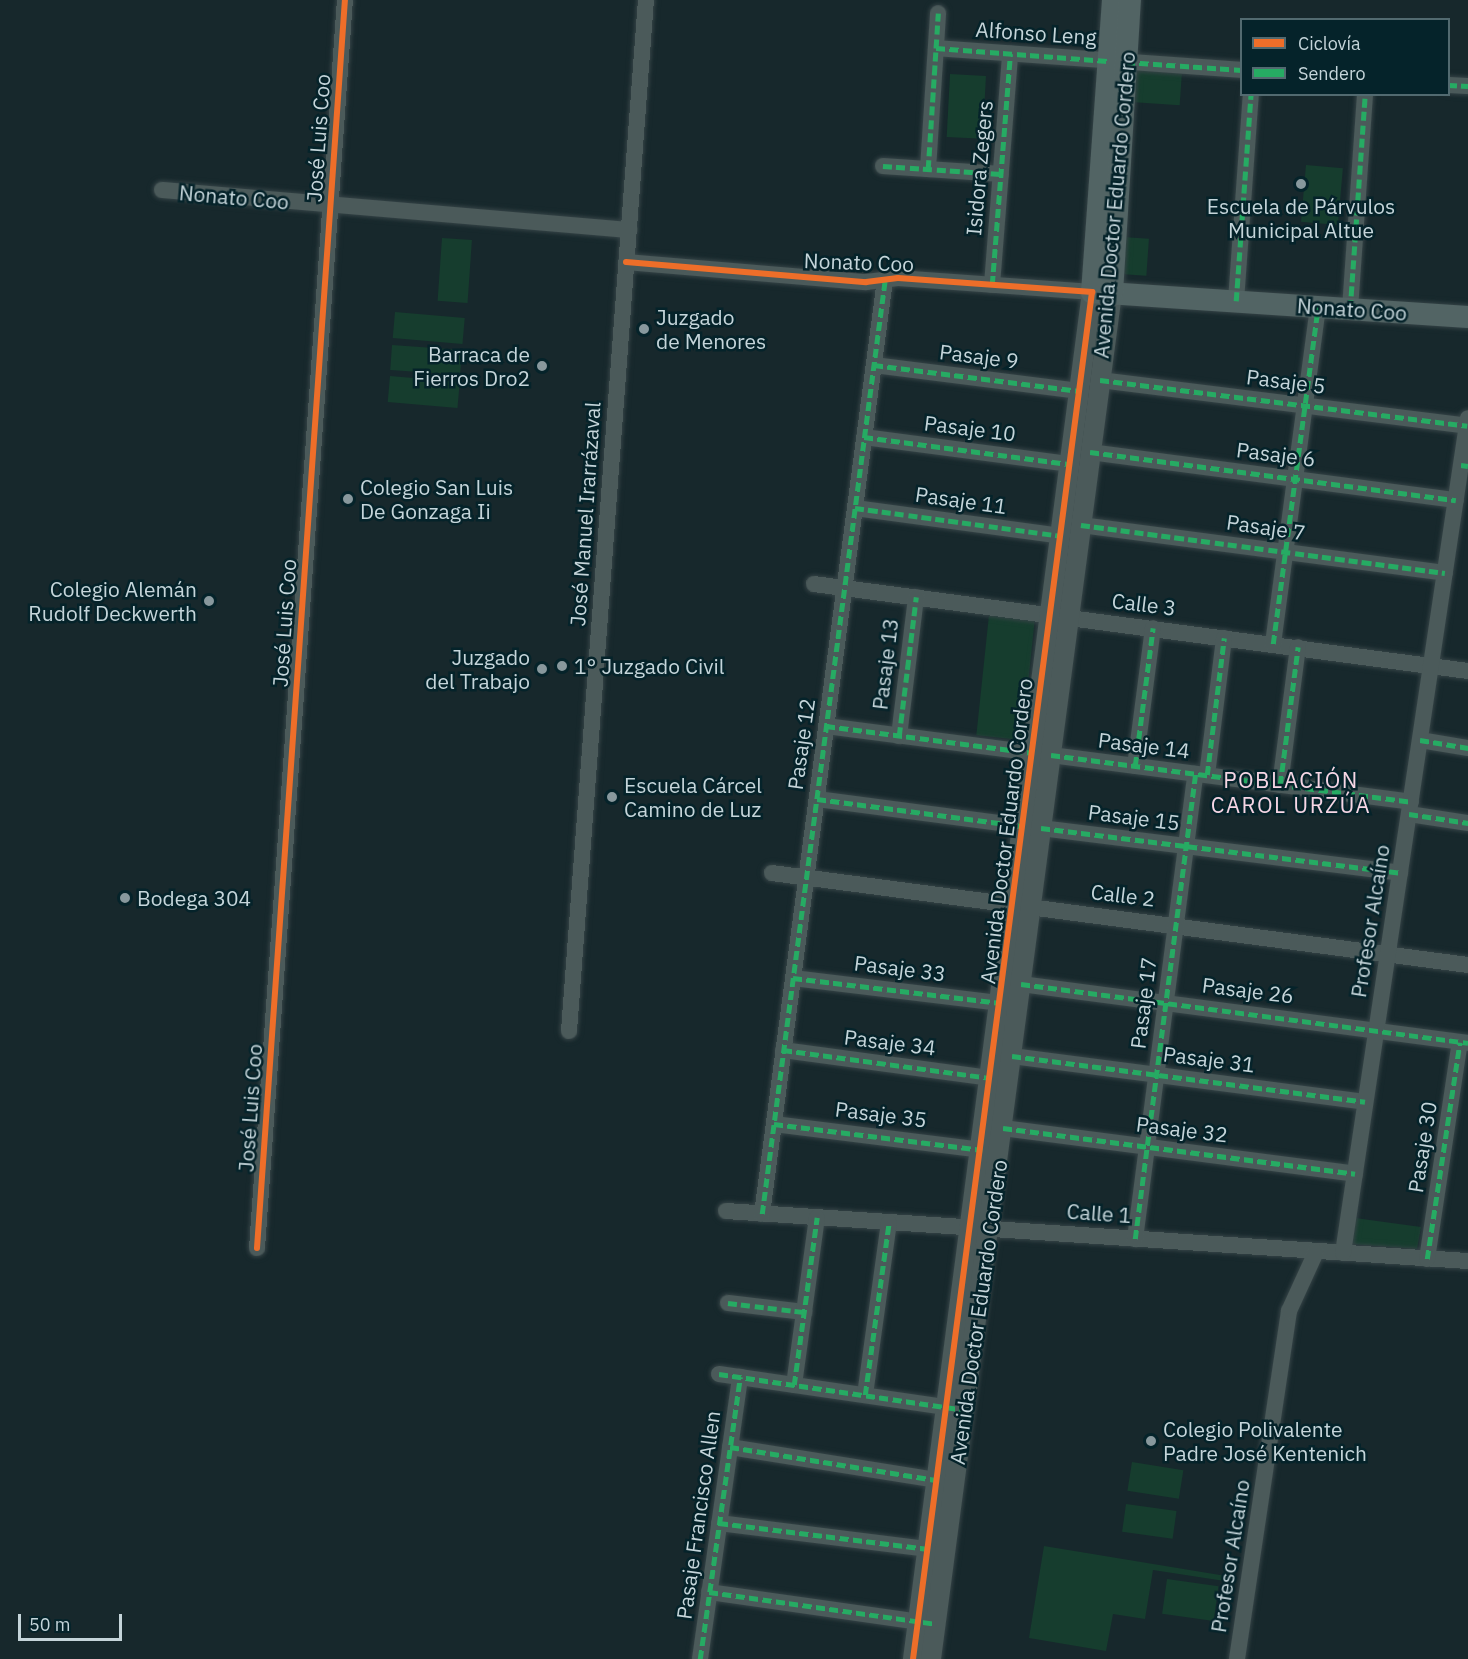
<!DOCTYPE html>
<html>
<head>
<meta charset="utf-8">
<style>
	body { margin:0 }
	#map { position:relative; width:1468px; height:1659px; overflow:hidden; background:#17282c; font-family:"IBM Plex Sans",sans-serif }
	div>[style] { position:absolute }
	.green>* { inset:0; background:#163d2e; transform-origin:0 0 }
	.roads { filter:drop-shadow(0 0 2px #354346) drop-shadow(0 0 2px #354346) }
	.minor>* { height:16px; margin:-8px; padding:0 8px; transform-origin:8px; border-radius:8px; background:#4b5a5a }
	.tertiary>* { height:20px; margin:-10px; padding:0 10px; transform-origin:10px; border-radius:10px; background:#4b5a5a }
	.secondary>* { height:22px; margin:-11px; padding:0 11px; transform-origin:11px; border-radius:11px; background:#526464 }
	.quiet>* { height:4.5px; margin-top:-2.25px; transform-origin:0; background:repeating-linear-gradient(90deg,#26ab63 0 9px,transparent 0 13.5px) }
	.cycleway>* { height:6px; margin:-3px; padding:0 3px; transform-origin:3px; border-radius:3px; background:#ee6e29 }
	.dots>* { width:16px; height:16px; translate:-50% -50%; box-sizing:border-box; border:3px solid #05232a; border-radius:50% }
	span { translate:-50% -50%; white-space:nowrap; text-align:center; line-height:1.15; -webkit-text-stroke:5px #05232a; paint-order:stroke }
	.street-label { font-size:21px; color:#c5d5da }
	.poi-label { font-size:21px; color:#c5d5da }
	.left { translate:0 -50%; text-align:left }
	.right { translate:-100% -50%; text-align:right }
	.neighbourhood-label { font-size:22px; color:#f6d6e5; letter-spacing:1.5px }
	.legend { position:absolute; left:1240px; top:18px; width:210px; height:78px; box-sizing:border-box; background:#05232a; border:2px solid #526a70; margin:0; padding:8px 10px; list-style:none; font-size:18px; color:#c5d5da }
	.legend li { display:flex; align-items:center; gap:12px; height:30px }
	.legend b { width:30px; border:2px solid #526a70 }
	.scale { position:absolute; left:18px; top:1614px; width:104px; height:27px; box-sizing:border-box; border:3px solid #c5d5da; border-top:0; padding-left:8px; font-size:18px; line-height:21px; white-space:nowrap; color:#c5d5da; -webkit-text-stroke:4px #05232a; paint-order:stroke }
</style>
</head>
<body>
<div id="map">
	<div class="green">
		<i style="left:1133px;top:70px;width:49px;height:32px;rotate:4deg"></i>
		<i style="left:950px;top:74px;width:36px;height:63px;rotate:3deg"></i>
		<i style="left:1306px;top:165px;width:37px;height:57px;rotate:5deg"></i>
		<i style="left:1123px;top:237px;width:26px;height:37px;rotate:4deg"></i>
		<i style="left:442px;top:238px;width:30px;height:63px;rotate:4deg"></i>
		<i style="left:395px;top:312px;width:70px;height:26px;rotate:5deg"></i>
		<i style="left:392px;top:345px;width:70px;height:25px;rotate:4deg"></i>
		<i style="left:390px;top:376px;width:70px;height:26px;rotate:5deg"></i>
		<i style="left:989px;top:615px;width:46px;height:121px;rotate:6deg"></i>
		<i style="clip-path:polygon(1355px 1218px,1421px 1227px,1417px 1249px,1351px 1244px)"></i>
		<i style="left:1132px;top:1462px;width:52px;height:29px;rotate:9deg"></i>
		<i style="left:1126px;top:1504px;width:51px;height:28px;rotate:8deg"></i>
		<i style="clip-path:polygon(1044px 1546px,1232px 1577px,1231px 1582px,1153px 1570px,1145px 1619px,1113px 1614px,1106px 1651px,1029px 1638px)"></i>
		<i style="left:1167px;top:1579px;width:52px;height:35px;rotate:8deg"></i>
	</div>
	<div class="roads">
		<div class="minor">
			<i style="left:936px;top:48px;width:307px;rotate:4.1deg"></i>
			<i style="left:1448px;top:85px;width:20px;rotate:3deg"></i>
			<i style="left:883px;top:166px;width:118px;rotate:3.9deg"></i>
			<i style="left:928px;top:169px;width:156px;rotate:-86.3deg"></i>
			<i style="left:162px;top:190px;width:469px;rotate:4.9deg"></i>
			<i style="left:626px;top:262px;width:241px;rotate:4.8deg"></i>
			<i style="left:866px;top:282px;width:32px;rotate:-7deg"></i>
			<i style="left:898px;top:278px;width:195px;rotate:4.1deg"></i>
			<i style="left:992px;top:285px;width:232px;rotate:-85.5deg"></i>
			<i style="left:1236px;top:301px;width:208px;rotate:-85.9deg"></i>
			<i style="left:1350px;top:309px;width:216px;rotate:-86deg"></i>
			<i style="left:874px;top:365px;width:207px;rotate:7.2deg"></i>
			<i style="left:1100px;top:380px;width:370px;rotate:7.1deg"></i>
			<i style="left:864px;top:437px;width:208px;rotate:7.5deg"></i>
			<i style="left:1090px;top:452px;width:369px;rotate:7.5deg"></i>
			<i style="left:855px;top:508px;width:208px;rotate:7.7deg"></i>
			<i style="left:1081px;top:525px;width:367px;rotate:7.5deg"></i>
			<i style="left:814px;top:584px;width:660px;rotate:7.58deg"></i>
			<i style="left:1273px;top:644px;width:340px;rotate:-82.4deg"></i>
			<i style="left:826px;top:726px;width:209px;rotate:7.4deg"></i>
			<i style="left:899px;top:736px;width:140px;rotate:-83deg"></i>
			<i style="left:1420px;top:740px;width:49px;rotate:9.5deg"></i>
			<i style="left:1051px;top:755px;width:363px;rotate:7.4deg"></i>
			<i style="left:1135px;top:766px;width:139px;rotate:-82.6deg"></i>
			<i style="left:1207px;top:775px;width:138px;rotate:-82.9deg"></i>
			<i style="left:1280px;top:785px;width:139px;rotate:-82.6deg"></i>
			<i style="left:817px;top:799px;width:208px;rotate:7.5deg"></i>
			<i style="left:1409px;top:814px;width:60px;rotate:8.7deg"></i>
			<i style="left:1041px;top:828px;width:362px;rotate:7.1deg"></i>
			<i style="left:772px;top:873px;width:702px;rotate:7.53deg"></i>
			<i style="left:793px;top:978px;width:209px;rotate:6.9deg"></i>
			<i style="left:1021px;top:984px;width:451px;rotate:7.5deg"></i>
			<i style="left:569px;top:1031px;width:1034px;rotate:-85.73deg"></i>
			<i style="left:783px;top:1050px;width:210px;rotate:7.7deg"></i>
			<i style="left:1012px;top:1056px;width:356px;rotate:7.4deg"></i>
			<i style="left:774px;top:1124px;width:210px;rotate:7.1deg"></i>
			<i style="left:1003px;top:1128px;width:355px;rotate:7.4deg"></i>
			<i style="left:726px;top:1211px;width:744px;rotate:3.86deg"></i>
			<i style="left:762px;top:1214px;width:942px;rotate:-82.5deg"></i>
			<i style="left:1135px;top:1239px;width:469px;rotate:-82.6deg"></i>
			<i style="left:257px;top:1248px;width:1251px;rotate:-85.97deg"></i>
			<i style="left:1343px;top:1253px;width:844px;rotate:-81.49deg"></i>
			<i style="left:1427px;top:1259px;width:219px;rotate:-81.4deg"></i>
			<i style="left:728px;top:1303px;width:77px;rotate:6.8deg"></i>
			<i style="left:719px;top:1374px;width:243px;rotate:8.3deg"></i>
			<i style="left:794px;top:1385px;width:169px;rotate:-82.2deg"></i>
			<i style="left:865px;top:1395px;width:174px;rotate:-82.1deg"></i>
			<i style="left:730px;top:1447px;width:210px;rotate:9.1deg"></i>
			<i style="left:719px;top:1523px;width:211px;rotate:7.1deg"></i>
			<i style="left:709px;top:1592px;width:221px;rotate:8.1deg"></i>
			<i style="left:700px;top:1659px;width:285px;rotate:-81.9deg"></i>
			<i style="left:1237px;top:1659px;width:352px;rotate:-81.5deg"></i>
			<i style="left:1289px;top:1311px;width:65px;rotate:-65.4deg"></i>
		</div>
		<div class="tertiary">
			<i style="left:913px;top:1659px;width:1379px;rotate:-82.54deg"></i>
			<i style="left:931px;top:1659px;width:1378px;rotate:-82.45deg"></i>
		</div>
		<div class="secondary">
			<i style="left:1113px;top:0;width:293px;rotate:94.1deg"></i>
			<i style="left:1092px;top:292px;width:377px;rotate:3.8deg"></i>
			<i style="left:1112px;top:293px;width:294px;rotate:-86.5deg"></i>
		</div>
	</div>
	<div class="quiet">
		<i style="left:936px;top:48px;width:172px;rotate:4.3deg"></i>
		<i style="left:1126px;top:62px;width:116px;rotate:3.9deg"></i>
		<i style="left:1448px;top:85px;width:20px;rotate:3deg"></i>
		<i style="left:883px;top:166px;width:118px;rotate:3.9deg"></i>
		<i style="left:928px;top:169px;width:156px;rotate:-86.3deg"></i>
		<i style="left:992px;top:285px;width:232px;rotate:-85.5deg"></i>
		<i style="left:1236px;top:301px;width:208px;rotate:-85.9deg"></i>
		<i style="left:1350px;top:309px;width:216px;rotate:-86deg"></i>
		<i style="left:874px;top:365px;width:207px;rotate:7.2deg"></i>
		<i style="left:1100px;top:380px;width:370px;rotate:7.1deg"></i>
		<i style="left:864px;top:437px;width:208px;rotate:7.5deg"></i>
		<i style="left:1090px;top:452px;width:369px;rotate:7.5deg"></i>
		<i style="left:1461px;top:465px;width:7px;rotate:8deg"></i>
		<i style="left:855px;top:508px;width:208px;rotate:7.7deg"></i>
		<i style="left:1081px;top:525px;width:367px;rotate:7.5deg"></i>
		<i style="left:1273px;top:644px;width:340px;rotate:-82.4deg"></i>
		<i style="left:826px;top:726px;width:209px;rotate:7.4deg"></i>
		<i style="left:899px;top:736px;width:140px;rotate:-83deg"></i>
		<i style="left:1420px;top:740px;width:49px;rotate:9.5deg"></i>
		<i style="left:1051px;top:755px;width:363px;rotate:7.4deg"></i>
		<i style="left:1135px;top:766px;width:139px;rotate:-82.6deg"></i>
		<i style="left:1207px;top:775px;width:138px;rotate:-82.9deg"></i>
		<i style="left:1280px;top:785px;width:139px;rotate:-82.6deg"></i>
		<i style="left:817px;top:799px;width:208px;rotate:7.5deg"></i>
		<i style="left:1409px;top:814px;width:60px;rotate:8.7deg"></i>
		<i style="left:1041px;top:828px;width:362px;rotate:7.1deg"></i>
		<i style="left:793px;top:978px;width:209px;rotate:6.9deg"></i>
		<i style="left:1021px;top:984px;width:451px;rotate:7.5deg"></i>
		<i style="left:783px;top:1050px;width:210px;rotate:7.7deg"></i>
		<i style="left:1012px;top:1056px;width:356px;rotate:7.4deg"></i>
		<i style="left:774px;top:1124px;width:210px;rotate:7.1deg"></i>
		<i style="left:1003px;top:1128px;width:355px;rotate:7.4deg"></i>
		<i style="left:762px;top:1214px;width:942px;rotate:-82.5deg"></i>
		<i style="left:1135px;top:1239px;width:469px;rotate:-82.6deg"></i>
		<i style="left:1427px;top:1259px;width:219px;rotate:-81.4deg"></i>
		<i style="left:728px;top:1303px;width:77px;rotate:6.8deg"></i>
		<i style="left:719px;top:1374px;width:249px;rotate:8.3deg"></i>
		<i style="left:794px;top:1385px;width:169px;rotate:-82.2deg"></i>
		<i style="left:865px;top:1395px;width:174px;rotate:-82.1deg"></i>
		<i style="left:730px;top:1447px;width:210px;rotate:9.1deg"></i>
		<i style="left:719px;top:1523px;width:211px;rotate:7.1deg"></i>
		<i style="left:709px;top:1592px;width:229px;rotate:8deg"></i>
		<i style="left:700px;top:1659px;width:285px;rotate:-81.9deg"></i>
	</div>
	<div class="cycleway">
		<i style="left:626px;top:262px;width:241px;rotate:4.8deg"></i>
		<i style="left:866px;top:282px;width:32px;rotate:-7deg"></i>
		<i style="left:898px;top:278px;width:195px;rotate:4.1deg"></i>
		<i style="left:1092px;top:292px;width:1379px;rotate:97.46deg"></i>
		<i style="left:257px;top:1248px;width:1251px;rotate:-85.97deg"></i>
	</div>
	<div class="dots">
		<i style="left:1301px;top:184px;background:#88989d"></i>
		<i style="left:644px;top:329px;background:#88989d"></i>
		<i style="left:542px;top:366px;background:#88989d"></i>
		<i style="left:348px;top:499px;background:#88989d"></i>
		<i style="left:209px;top:601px;background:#88989d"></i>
		<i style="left:562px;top:666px;background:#88989d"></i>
		<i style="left:542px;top:669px;background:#88989d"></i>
		<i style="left:612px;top:797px;background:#88989d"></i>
		<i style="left:125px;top:898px;background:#88989d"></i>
		<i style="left:1151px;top:1441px;background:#88989d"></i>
	</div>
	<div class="street-label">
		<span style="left:1036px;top:33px;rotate:4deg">Alfonso Leng</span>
		<span style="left:318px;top:138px;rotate:-86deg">José Luis Coo</span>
		<span style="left:979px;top:168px;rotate:-85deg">Isidora Zegers</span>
		<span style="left:234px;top:197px;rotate:5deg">Nonato Coo</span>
		<span style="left:1114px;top:205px;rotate:-85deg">Avenida Doctor Eduardo Cordero</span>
		<span style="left:859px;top:262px;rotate:2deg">Nonato Coo</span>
		<span style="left:1352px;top:309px;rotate:4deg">Nonato Coo</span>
		<span style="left:979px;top:356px;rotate:7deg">Pasaje 9</span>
		<span style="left:1286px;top:381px;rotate:7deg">Pasaje 5</span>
		<span style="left:970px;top:428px;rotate:7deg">Pasaje 10</span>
		<span style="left:1276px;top:454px;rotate:7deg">Pasaje 6</span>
		<span style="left:961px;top:500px;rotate:8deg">Pasaje 11</span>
		<span style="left:585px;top:514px;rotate:-86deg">José Manuel Irarrázaval</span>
		<span style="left:1266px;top:527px;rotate:8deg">Pasaje 7</span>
		<span style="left:1144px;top:604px;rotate:7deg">Calle 3</span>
		<span style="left:284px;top:623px;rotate:-86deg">José Luis Coo</span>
		<span style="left:885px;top:664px;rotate:-83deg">Pasaje 13</span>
		<span style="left:801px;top:744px;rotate:-82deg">Pasaje 12</span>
		<span style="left:1144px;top:745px;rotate:7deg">Pasaje 14</span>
		<span style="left:1134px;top:817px;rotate:7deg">Pasaje 15</span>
		<span style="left:1006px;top:831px;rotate:-83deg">Avenida Doctor Eduardo Cordero</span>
		<span style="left:1123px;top:895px;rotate:7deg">Calle 2</span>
		<span style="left:1370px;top:921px;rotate:-81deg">Profesor Alcaíno</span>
		<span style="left:900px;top:968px;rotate:7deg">Pasaje 33</span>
		<span style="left:1248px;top:990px;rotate:7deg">Pasaje 26</span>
		<span style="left:1143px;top:1003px;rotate:-83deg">Pasaje 17</span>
		<span style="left:890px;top:1042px;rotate:7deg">Pasaje 34</span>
		<span style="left:1209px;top:1059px;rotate:7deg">Pasaje 31</span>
		<span style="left:250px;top:1108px;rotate:-86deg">José Luis Coo</span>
		<span style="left:881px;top:1114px;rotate:7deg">Pasaje 35</span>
		<span style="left:1182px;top:1129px;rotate:7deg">Pasaje 32</span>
		<span style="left:1422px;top:1147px;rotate:-81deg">Pasaje 30</span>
		<span style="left:1099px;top:1213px;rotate:4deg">Calle 1</span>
		<span style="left:978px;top:1312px;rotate:-82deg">Avenida Doctor Eduardo Cordero</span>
		<span style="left:698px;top:1515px;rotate:-82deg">Pasaje Francisco Allen</span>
		<span style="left:1230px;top:1556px;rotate:-81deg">Profesor Alcaíno</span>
	</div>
	<div class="poi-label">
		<span style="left:1301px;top:218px">Escuela de Párvulos<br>Municipal Altue</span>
		<span class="left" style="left:656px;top:329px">Juzgado<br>de Menores</span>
		<span class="right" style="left:530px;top:366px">Barraca de<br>Fierros Dro2</span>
		<span class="left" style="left:360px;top:499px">Colegio San Luis<br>De Gonzaga Ii</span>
		<span class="right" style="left:197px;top:601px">Colegio Alemán<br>Rudolf Deckwerth</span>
		<span class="right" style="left:530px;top:669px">Juzgado<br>del Trabajo</span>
		<span class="left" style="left:574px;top:666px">1° Juzgado Civil</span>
		<span class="left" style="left:624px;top:797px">Escuela Cárcel<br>Camino de Luz</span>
		<span class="left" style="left:137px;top:898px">Bodega 304</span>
		<span class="left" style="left:1163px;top:1441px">Colegio Polivalente<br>Padre José Kentenich</span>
	</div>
	<div class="neighbourhood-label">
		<span style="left:1291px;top:792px">POBLACIÓN<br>CAROL URZÚA</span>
	</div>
	<ul class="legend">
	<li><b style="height:8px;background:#ee6e29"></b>Ciclovía</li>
	<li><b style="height:8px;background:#26ab63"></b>Sendero</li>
	</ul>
	<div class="scale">50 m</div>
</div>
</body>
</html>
